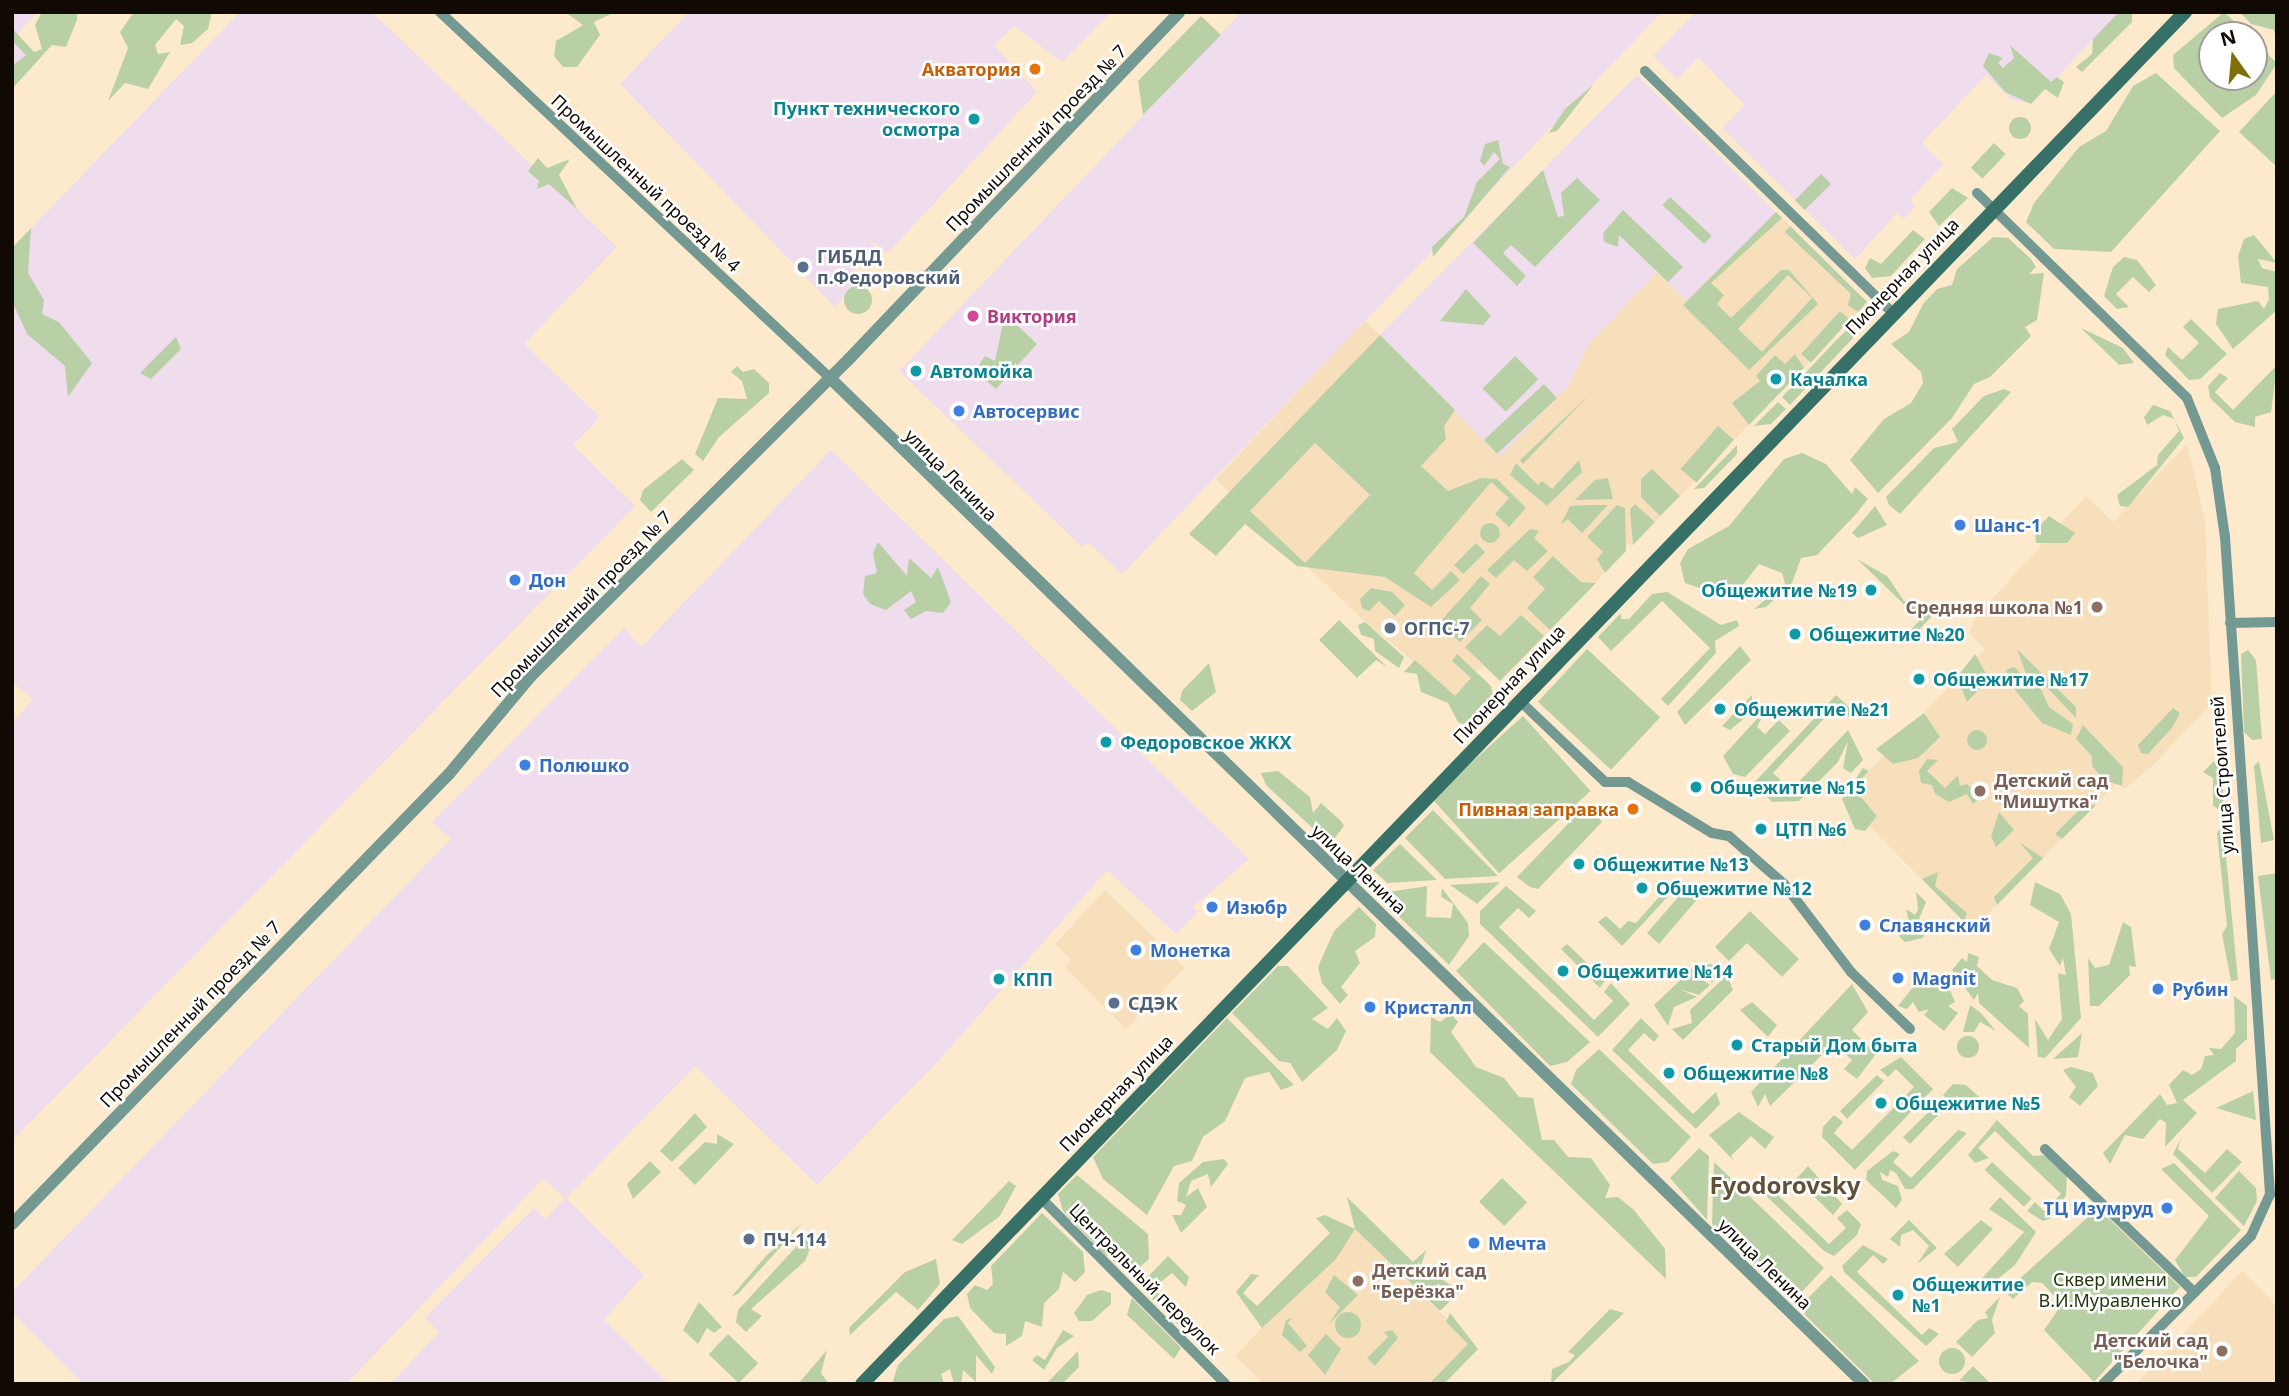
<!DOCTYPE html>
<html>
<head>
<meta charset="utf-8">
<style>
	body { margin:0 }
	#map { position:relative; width:2289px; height:1396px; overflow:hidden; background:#fdeacd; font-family:"Noto Sans",sans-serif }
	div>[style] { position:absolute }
	.built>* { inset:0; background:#f7dfbc }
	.industrial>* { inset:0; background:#efdced }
	.green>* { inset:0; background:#b9d0a7; transform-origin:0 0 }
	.round { border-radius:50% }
	.minor>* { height:10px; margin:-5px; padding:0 5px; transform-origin:5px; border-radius:5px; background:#749992 }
	.tertiary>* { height:12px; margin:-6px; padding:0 6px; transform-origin:6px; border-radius:6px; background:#749992 }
	.secondary>* { height:14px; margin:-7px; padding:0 7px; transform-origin:7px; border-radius:7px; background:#367067 }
	.dots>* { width:19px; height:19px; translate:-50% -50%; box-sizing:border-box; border:4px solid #fff; border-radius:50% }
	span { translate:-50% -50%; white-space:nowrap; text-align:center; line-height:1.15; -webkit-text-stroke:5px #fff; paint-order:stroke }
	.food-label { font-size:18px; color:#c56008; font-weight:700 }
	.right { translate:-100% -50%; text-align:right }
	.culture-label { font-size:18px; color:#0d838f; font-weight:700 }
	.left { translate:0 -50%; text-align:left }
	.street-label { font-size:18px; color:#110a03 }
	.service-label { font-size:18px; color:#4e5e75; font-weight:700 }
	.hotel-label { font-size:18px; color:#b23c85; font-weight:700 }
	.shop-label { font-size:18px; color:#366cbe; font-weight:700 }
	.education-label { font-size:18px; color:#785e54; font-weight:700 }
	.park-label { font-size:18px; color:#243a0d }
	.district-label { font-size:24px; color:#625139; font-weight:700 }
	.frame { position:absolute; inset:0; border:14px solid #110a03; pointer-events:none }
	.north { position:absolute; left:2198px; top:21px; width:70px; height:70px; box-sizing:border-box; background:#fff; border:2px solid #a09d9a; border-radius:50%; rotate:345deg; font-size:19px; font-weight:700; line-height:28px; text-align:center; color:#110a03 }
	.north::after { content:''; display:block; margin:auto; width:24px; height:32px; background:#816e0b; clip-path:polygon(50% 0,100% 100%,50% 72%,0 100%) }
</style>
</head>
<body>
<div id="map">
	<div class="built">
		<i style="clip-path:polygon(1776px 212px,1867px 302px,1633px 545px,1626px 544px,1626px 551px,1500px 681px,1483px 665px,1455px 696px,1362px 619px,1216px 479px,1365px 320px,1487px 443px,1569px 385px,1587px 346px,1657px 272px,1687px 300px)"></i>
		<i style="clip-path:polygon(2187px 444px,2205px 520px,2212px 704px,2153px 765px,2125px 789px,2118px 782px,1972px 930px,1842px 799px,1985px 649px,1970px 633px,1974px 619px,2086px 496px,2113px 522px)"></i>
		<i style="clip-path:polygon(1105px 890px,1185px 968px,1126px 1029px,1065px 967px,1071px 960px,1055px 944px)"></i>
		<i style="clip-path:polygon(1355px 1229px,1478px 1349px,1444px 1384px,1264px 1384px,1235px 1356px)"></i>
		<i style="clip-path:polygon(2242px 1271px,2277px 1306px,2277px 1384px,2136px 1384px)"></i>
	</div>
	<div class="industrial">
		<i style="clip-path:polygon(12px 12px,37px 12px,17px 35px,35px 53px,12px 76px)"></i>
		<i style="clip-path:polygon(240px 12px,372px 12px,617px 247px,524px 344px,600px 417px,573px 445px,635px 506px,12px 1141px,12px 724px,33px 699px,12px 682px,12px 248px)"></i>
		<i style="clip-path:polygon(689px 12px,1111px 12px,1062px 62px,1014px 26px,994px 45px,1037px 92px,888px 253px,865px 237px,875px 247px,848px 277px,837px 270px,854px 286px,835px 307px,620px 84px)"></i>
		<i style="clip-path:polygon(1242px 12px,1662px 12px,1122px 574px,1088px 542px,1082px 547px,899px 371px)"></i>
		<i style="clip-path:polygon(1696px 12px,2119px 12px,2031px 104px,2012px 100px,1986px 75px,1922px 143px,1943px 164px,1910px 200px,1915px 206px,1904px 219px,1897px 213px,1855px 259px,1722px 128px,1745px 105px,1707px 66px,1698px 57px,1677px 79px,1653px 56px)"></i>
		<i style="clip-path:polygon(1637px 75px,1776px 212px,1686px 301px,1657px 272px,1587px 346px,1569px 385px,1500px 457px,1380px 335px)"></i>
		<i style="clip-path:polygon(831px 450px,1249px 859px,1193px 907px,1198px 912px,1176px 934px,1107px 870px,941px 1058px,817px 1185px,695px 1066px,566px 1198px,644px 1275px,604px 1320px,669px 1384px,390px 1384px,439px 1332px,425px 1318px,534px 1208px,545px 1219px,565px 1198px,543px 1179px,346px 1384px,83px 1384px,12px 1312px,12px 1292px,445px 845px,451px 839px,432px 822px,624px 628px,641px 647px)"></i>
	</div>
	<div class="green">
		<i style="clip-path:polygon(42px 12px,77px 12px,77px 20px,66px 47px,52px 45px,12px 89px,12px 66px,26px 55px,12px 41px,12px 28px,34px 52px,42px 49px,35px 25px)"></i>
		<i style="clip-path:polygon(134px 12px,212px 12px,208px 29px,192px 43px,180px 45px,184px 26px,176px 19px,155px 45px,158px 54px,170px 52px,148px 89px,125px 83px,108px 101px,128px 48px,120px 32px)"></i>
		<i style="clip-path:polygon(565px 12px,615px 12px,594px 22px,600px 35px,577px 67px,563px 67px,554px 56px,556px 41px,583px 25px)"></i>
		<i style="clip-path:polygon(2119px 12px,2132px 12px,2132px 22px,2082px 72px,2076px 67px,2092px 54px,2093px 39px)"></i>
		<i style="clip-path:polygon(2224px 12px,2249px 35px,2212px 35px,2212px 77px,2254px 77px,2254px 41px,2277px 63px,2256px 95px,2222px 118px,2174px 68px,2173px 55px)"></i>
		<i style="clip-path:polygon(2240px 12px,2277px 12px,2277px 46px,2274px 30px,2251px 24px)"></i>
		<i style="clip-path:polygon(1201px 16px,1221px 35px,1143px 115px,1138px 81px)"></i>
		<i style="clip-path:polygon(2010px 45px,2051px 82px,2057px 77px,2064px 82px,2058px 98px,2045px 89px,2031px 104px,2005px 92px,1983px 66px,1989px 53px,2003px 58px,1998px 63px,2003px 68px,2014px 58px)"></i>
		<i style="clip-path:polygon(2156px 73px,2220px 131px,2111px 252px,2054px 249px,2026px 222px,2034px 203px,2079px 147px,2106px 131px,2133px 86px)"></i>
		<i style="clip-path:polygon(1594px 84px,1557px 131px,1549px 133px,1565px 109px)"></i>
		<i style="clip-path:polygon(2277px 91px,2277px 167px,2239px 132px)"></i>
		<i class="round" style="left:2009px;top:117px;width:22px;height:22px"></i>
		<i style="clip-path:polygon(1498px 140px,1503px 164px,1510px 167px,1433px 257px,1432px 247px,1464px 217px,1477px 182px,1500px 159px,1494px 152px,1484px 166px,1480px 161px,1485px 144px)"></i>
		<i style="left:1994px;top:143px;width:16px;height:34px;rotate:43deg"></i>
		<i style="clip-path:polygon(538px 158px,547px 168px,570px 159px,559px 175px,577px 209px,549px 184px,537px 189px,539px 181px,528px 171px)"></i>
		<i style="clip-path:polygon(1543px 170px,1558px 217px,1564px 216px,1561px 193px,1577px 178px,1600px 200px,1535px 267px,1511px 245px,1503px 253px,1526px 276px,1517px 286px,1473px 243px)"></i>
		<i style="left:1821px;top:174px;width:14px;height:37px;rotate:45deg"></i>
		<i style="clip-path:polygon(1952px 188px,1968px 198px,1939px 226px,1929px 212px)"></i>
		<i style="left:1670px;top:197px;width:57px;height:11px;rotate:43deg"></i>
		<i style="clip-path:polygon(1623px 210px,1683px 267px,1668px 282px,1619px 235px,1618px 247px,1604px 242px,1603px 233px)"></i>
		<i style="clip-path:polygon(evenodd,1776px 212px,1782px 218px,1711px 283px,1724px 295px,1717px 304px,1731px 318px,1781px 270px,1789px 270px,1818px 304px,1749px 370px,1683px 305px,1776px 212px,1788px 275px,1812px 298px,1762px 352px,1738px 329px,1788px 275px)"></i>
		<i style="clip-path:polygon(1790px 226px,1867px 302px,1858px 312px,1848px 305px,1851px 294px,1785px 232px)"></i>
		<i style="clip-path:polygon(31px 228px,28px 273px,44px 300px,42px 314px,59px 322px,92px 363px,68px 397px,65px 366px,27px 334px,12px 301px,12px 248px)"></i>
		<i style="clip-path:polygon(1913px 230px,1925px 239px,1891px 276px,1872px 278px,1865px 268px,1870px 258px,1881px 264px)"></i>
		<i style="clip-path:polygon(2254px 235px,2277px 263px,2258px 259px,2262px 268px,2277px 272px,2277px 310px,2233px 349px,2216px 324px,2218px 309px,2258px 301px,2264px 309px,2269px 299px,2268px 287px,2241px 283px,2238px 256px,2244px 239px)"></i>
		<i style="clip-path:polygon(1993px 237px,2008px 238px,2031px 259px,2036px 267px,2029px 274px,2044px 273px,2037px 320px,2025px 327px,2031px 336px,1990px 377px,1974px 384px,1952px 418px,1878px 493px,1850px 460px,1884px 419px,1911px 403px,1923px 383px,1921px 372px,1891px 344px,1909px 332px,1923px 304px,1937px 289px,1952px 285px,1957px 269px)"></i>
		<i style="clip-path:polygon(2124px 257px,2137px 260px,2156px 285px,2149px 292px,2133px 277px,2116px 294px,2129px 307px,2117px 309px,2104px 296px,2113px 267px)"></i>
		<i class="round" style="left:844px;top:286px;width:28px;height:28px"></i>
		<i style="clip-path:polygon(1466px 289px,1491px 316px,1483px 325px,1440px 321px)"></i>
		<i style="left:1840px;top:311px;width:13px;height:58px;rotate:42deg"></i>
		<i style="clip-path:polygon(1005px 314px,1037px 344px,996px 389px,975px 371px,985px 356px,995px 361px)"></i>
		<i style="clip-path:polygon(2191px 319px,2227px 354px,2200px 379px,2189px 380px,2165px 355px,2168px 347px,2182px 360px,2199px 343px,2183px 327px)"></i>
		<i style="clip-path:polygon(1852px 324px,1854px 337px,1790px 405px,1782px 397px)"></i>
		<i style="clip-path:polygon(2081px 328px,2123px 348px,2134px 363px,2119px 365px)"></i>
		<i style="clip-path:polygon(evenodd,1380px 335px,1455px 410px,1444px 426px,1446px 439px,1421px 466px,1448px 491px,1481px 478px,1497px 479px,1526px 508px,1509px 527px,1495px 514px,1509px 498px,1491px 482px,1414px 573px,1432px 590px,1451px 571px,1460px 580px,1431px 607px,1385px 577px,1297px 566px,1245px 524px,1216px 556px,1189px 534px,1380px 335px,1315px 443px,1370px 495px,1305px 563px,1250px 511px,1315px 443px)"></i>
		<i style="clip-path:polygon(176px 337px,181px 349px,151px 379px,140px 373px)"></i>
		<i style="clip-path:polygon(1795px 354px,1804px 368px,1749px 425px,1732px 403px,1760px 381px,1756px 376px,1775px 355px,1785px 364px)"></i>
		<i style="left:1515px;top:356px;width:33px;height:46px;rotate:45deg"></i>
		<i style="clip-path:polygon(2277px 365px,2271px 412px,2255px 417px,2255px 427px,2235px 422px,2210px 398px,2208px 386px,2220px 373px,2228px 378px,2215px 392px,2233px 410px)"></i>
		<i style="clip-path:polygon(737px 366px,743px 372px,754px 369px,769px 383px,769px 393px,719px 437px,703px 461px,695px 454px,718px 398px,747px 399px,742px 381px,731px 372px)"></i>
		<i style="left:1544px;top:384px;width:19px;height:82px;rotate:47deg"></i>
		<i style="clip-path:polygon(2004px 389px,2011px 392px,1900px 514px,1889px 505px,1886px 497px,1934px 448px,1958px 442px,1952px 429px,1984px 396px)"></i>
		<i style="clip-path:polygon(1590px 394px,1523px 464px,1520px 460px)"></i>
		<i style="clip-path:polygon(1778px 402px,1786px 409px,1771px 424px,1754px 426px)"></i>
		<i style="clip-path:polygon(2153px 405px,2170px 411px,2184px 438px,2128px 507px,2120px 506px,2117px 495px,2157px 465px,2158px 455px,2179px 431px,2174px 419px,2163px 415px,2147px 425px,2144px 417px)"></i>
		<i style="left:1718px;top:426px;width:21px;height:57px;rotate:41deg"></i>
		<i style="clip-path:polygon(1737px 445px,1737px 454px,1704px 488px,1694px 489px)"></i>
		<i style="clip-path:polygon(1802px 453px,1826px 464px,1852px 494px,1855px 487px,1868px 499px,1856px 514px,1817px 555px,1801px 558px,1792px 583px,1766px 607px,1754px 609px,1785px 584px,1782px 573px,1759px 564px,1736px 594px,1726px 584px,1705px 590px,1685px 583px,1680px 563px,1688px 549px,1729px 526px,1784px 459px)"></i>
		<i style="clip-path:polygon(682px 459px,694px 470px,651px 512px,640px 500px,643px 490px)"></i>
		<i style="clip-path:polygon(1579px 460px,1582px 472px,1547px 506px,1510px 475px,1516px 463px,1538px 485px,1542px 481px,1552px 489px)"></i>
		<i style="clip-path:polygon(1652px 469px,1680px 496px,1660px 516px,1641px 497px,1641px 479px)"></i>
		<i style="clip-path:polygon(1608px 478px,1613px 499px,1575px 500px,1595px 480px)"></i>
		<i style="clip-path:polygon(1635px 504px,1655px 522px,1633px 545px,1630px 509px)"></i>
		<i style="clip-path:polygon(1586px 505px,1608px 505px,1582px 533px,1568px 519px,1561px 524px,1570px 506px)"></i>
		<i style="clip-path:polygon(1617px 505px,1625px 508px,1626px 551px,1605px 573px,1597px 559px,1603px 552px,1587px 537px)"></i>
		<i style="clip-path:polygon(1875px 506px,1887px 525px,1858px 538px,1852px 533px)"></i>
		<i style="clip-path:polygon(2049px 516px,2075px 533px,2067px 543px,2036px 543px,2035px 531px)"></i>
		<i class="round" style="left:1480px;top:523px;width:20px;height:20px"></i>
		<i style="clip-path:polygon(1530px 529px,1539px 531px,1534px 538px,1548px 551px,1527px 571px,1514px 560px,1496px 578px,1487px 570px)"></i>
		<i style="clip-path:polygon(878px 542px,907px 576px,909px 558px,931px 578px,938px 567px,951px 602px,943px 613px,926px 611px,911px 619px,904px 610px,916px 602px,911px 591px,886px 610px,870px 604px,863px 594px,865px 576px,877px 573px,873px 553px)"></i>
		<i style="left:1476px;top:543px;width:13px;height:31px;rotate:45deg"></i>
		<i style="clip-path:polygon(1553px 556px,1581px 582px,1596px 583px,1550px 630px,1527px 608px,1545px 589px,1533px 577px)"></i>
		<i style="clip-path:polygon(1857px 559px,1887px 576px,1904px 601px,1930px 609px,1931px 617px,1913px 636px,1905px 636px,1920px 620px)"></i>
		<i style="clip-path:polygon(1481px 576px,1490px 584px,1470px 608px,1482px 620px,1460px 642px,1439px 623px)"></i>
		<i style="clip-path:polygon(1371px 588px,1392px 592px,1405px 605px,1395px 616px,1379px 601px,1369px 611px,1362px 608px,1360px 599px)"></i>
		<i style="clip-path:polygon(1667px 592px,1721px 625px,1737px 620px,1739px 626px,1715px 641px,1716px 653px,1668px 706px,1661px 699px,1710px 648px,1662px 601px,1611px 651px,1598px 637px,1621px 613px,1621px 619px,1629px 619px,1652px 594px)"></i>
		<i style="clip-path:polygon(1521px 615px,1544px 636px,1500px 681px,1465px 647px,1487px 625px,1500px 636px)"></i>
		<i style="clip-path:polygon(1339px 620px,1387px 667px,1376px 660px,1357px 678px,1319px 640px)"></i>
		<i style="clip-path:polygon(1365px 622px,1404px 657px,1399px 668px,1375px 651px,1374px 639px,1361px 635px,1358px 625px)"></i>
		<i style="clip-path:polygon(1740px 646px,1751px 660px,1685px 725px,1677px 712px)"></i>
		<i style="left:1587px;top:649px;width:100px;height:72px;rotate:43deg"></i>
		<i style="clip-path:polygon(2017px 649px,2076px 707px,2076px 718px,2034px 674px,2049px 707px,2073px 724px,2071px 735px,2042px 723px,2011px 685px,2006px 670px,2014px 667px,2029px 682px)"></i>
		<i style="clip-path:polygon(2248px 650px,2256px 660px,2262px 739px,2252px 740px,2244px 732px,2241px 654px)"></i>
		<i style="clip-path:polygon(1457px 654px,1491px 686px,1493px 696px,1481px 722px,1468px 726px,1458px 722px,1448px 703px,1421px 692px,1417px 674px,1404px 672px,1415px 660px,1455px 696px,1471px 678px,1452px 661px)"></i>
		<i style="clip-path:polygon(1975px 654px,1989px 679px,1967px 702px,1962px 689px,1951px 685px)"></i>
		<i style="clip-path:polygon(1209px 663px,1216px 692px,1192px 711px,1180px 700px,1182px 691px)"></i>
		<i style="clip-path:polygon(1752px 695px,1752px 712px,1730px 730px,1722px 726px)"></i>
		<i style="clip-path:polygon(1836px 695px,1852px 710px,1849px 717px,1836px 706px,1773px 773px,1791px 790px,1848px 730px,1863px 760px,1851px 773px,1843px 768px,1848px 741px,1838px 762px,1799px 801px,1772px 802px,1753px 784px)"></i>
		<i style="clip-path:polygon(1767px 708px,1757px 727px,1765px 734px,1779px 720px,1790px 731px,1745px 777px,1733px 774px,1723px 756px)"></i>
		<i style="clip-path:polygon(2173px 708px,2180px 713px,2172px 728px,2148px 754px,2141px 753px,2138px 745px)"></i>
		<i style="clip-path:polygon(1924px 713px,1940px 737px,1918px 758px,1893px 764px,1876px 749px)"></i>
		<i style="left:1523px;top:716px;width:101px;height:123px;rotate:48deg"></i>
		<i style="clip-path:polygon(2083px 725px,2123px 767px,2122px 786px,2104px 780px,2092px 766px,2092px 756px,2076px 739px)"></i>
		<i class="round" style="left:1967px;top:730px;width:20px;height:20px"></i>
		<i style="clip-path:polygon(1927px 759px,1938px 760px,1927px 771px,1945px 788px,1958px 775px,1960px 786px,1967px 784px,1980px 797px,1973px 804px,1967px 794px,1949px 802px,1935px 794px,1932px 785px,1921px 783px,1919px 771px)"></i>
		<i style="clip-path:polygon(2214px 761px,2223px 776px,2223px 812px,2213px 806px,2213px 778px,2203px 772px)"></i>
		<i style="clip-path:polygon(2259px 761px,2274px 840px,2261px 843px,2254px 766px)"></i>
		<i style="clip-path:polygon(1863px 768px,1869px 771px,1860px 780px,1860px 796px,1877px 816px,1865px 831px,1855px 829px,1842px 799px)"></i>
		<i style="clip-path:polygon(1278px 771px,1310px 797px,1313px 813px,1321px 803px,1341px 821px,1344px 826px,1330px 844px,1266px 785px,1261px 773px)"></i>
		<i style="clip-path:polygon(1588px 803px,1602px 822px,1538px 889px,1530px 887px,1517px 877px)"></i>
		<i style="clip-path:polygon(2084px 805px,2096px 805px,2062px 839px,2055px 834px)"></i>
		<i style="clip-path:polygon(1433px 810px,1498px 876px,1445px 879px,1405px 838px)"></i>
		<i style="clip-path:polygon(1999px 812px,2014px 830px,1996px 847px,1991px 836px)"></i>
		<i style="clip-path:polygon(2223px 825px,2238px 980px,2231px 981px,2222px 934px,2227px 926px,2217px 833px)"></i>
		<i style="clip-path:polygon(2019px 842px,2043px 858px,1997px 905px,1994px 897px,2033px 858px)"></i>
		<i style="clip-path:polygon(1400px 844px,1437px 880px,1387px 883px,1373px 870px)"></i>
		<i style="clip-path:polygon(1938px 872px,1935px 886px,1967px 913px,1964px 922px,1922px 879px)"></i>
		<i style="clip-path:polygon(2277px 873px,2277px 979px,2271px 980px,2258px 876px)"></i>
		<i style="clip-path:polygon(1500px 882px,1477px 904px,1450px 885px)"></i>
		<i style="clip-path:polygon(2035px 882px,2060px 894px,2071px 914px,2081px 1018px,2045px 1058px,2038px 1057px,2035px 1019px,2048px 1040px,2062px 1019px,2058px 973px,2066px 975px,2063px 958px,2060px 966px,2049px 949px,2059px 922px,2030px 905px)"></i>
		<i style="clip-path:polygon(1427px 886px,1426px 917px,1451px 918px,1453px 904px,1441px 897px,1442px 888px,1468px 923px,1469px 936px,1449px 965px,1376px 894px)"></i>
		<i style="clip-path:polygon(1506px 886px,1536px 911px,1529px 918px,1518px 908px,1499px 927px,1594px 1020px,1613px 1001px,1604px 992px,1611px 983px,1630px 1004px,1598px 1037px,1480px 924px,1480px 911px)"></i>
		<i style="clip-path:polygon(1687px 887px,1705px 890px,1659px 944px,1647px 933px)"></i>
		<i style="clip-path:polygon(1666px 889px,1674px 890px,1622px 946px,1598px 922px,1606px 916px,1620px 929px,1628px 921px,1636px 923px)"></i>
		<i style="clip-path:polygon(1916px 892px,1926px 902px,1919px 919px,1926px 927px,1923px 938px,1905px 942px,1899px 936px,1910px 925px,1906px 909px,1915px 915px,1918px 910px)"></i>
		<i style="clip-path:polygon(1359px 907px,1376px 924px,1375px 937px,1355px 951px,1360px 963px,1341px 987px,1348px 995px,1340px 1004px,1322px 983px,1318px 967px,1334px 931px)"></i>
		<i style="clip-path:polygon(1750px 911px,1799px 959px,1782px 977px,1747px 943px,1729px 961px,1715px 947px)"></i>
		<i style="clip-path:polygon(2123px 922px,2131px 927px,2136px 967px,2129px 966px,2130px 975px,2099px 1006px,2090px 1006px,2088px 958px,2095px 968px,2109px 965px)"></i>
		<i style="clip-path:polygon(1484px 942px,1590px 1042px,1567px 1062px,1550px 1066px,1456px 971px)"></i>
		<i style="clip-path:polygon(1567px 944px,1605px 980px,1600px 988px,1561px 949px)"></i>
		<i style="clip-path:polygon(1968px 953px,1979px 957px,1977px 966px,1992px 980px,2017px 988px,2024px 1001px,2019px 1006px,2028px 1014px,2029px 1048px,1979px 1003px,1978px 993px,1974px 1000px,1952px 970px,1962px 958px,1967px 962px)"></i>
		<i style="clip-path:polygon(1711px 964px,1723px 971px,1712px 983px,1701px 969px,1698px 976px,1710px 985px,1699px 995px,1679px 989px,1697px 997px,1674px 1007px,1668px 1026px,1654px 1005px,1695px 966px)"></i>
		<i style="clip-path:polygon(1278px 966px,1288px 966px,1328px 1008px,1312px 1019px,1328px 1029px,1337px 1018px,1346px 1031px,1337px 1050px,1302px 1082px,1290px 1063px,1279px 1061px,1232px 1013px)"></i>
		<i style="clip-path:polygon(1942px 972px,1955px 1002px,1948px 1006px,1958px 1013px,1944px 1031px,1924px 1015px,1929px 1009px,1919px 1012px,1913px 1002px,1907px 1009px,1898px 1006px,1917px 982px,1930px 985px)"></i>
		<i style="clip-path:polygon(1727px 975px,1733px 990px,1683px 1040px,1672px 1029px,1692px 1023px,1690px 1010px)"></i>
		<i style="clip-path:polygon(1852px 984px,1868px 1012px,1852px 1030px,1876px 1054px,1857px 1079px,1844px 1069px,1852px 1060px,1834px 1043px,1770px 1106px,1765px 1094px,1758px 1107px,1751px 1092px)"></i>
		<i style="clip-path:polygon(2234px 996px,2247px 1006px,2247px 1039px,2236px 1049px,2236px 1061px,2183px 1100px,2197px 1113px,2165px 1147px,2166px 1123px,2160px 1119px,2143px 1139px,2125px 1135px,2110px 1164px,2103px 1153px,2160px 1094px,2167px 1105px,2177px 1103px,2169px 1085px,2183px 1070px,2192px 1075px,2201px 1069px,2205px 1056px,2214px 1055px,2209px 1048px,2221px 1049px,2235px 1033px)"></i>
		<i style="clip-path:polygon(1752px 1002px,1777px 1025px,1768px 1037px,1740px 1010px)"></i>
		<i style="clip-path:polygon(1970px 1005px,1981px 1013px,1996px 1031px,1980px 1022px,1974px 1032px,1963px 1032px)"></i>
		<i style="clip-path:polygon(1451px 1014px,1458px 1022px,1451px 1032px,1476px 1067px,1504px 1078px,1519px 1097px,1533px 1098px,1542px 1140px,1554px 1140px,1568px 1157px,1591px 1158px,1610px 1185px,1605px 1198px,1618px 1197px,1634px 1210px,1665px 1249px,1666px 1279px,1430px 1052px,1431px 1017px,1440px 1022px)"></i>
		<i style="clip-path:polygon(1227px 1018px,1294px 1085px,1281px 1090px,1269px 1072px,1245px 1078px,1225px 1121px,1203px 1137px,1192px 1161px,1174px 1166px,1147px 1215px,1103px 1179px,1093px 1157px)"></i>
		<i style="clip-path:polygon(1641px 1018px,1659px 1036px,1654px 1042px,1644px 1033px,1628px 1050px,1693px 1114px,1716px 1092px,1720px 1104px,1696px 1129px,1612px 1050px)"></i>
		<i style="clip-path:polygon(2082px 1033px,2078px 1057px,2053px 1059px)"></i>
		<i class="round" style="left:1957px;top:1036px;width:22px;height:22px"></i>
		<i style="clip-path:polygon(1599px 1049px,1691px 1137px,1668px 1162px,1653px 1164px,1571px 1084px,1576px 1070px)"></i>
		<i style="clip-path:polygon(1901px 1057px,1933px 1089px,1855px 1170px,1822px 1137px,1823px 1127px,1834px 1115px,1843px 1122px,1834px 1133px,1852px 1150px,1914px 1087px,1896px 1069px,1888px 1077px,1880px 1070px)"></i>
		<i style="clip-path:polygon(2071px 1067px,2093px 1073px,2098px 1086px,2080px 1106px,2069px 1097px,2076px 1087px,2063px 1070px)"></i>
		<i style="clip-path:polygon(1877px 1075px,1884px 1081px,1847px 1119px,1840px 1111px)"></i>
		<i style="clip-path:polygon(1953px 1084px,1966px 1085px,1988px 1105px,1986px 1112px,1975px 1101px,1970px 1109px,1957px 1096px,1950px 1103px,1943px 1095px)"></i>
		<i style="clip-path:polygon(2253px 1091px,2256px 1120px,2216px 1108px)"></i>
		<i style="clip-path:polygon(1936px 1105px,1943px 1110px,1910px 1144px,1903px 1137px)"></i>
		<i style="clip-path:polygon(1739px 1112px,1774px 1137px,1765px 1149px,1751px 1136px,1731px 1156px,1734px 1161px,1709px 1135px)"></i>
		<i style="clip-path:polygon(695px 1113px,707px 1127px,672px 1162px,660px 1151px)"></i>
		<i style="clip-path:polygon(1997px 1120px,2033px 1156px,2047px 1155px,2067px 1174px,2066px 1195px,2052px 1218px,2043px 1221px,2027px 1211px,2035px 1202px,2044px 1211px,2061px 1194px,1995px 1131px,1978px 1148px,1989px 1158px,1975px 1163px,1968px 1155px)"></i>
		<i style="clip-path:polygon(1958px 1130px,1967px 1133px,1913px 1189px,1905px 1189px,1896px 1173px,1890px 1170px,1888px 1177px,1880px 1172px,1882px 1180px,1898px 1186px,1902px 1200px,1896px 1208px,1866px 1180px,1867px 1171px,1893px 1151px,1900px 1154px,1893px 1162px,1911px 1178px)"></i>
		<i style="clip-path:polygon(717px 1134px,734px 1144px,695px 1185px,678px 1168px,705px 1142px,717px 1144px)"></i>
		<i style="clip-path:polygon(2181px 1138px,2178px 1149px,2205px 1173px,2227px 1149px,2242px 1162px,2212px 1193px,2173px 1154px)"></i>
		<i style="clip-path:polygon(1699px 1148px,1709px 1156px,1707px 1220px,1670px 1178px)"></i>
		<i style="clip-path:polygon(1224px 1159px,1228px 1164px,1211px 1187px,1208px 1174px,1191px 1181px,1186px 1197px,1198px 1188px,1207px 1207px,1181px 1233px,1172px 1215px,1181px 1215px,1186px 1205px,1177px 1201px,1179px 1183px,1203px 1162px)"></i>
		<i style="clip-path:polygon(650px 1161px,661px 1172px,633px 1199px,627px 1184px)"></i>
		<i style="clip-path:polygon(1714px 1162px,1824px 1268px,1801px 1293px,1772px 1281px,1712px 1224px)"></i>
		<i style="left:1992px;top:1162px;width:54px;height:11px;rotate:43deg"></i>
		<i style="clip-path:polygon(2174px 1163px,2241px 1230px,2196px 1277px,2185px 1277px,2175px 1260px,2209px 1216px,2161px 1169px)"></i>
		<i style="clip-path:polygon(1808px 1166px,1842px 1204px,1833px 1215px,1796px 1179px)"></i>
		<i style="clip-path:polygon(2239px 1171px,2256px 1188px,2257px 1201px,2244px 1226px,2215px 1198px)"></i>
		<i style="clip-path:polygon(1077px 1175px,1148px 1234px,1149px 1259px,1140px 1267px,1124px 1269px,1113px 1261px,1114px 1253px,1106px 1256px,1063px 1211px,1058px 1194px)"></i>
		<i style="left:1502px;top:1178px;width:35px;height:33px;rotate:44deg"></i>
		<i style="clip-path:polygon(1009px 1181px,1016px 1186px,1000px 1216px,962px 1244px,952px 1240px)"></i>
		<i style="clip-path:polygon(1763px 1181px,1829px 1244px,1846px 1228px,1837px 1218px,1847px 1210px,1861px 1224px,1857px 1235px,1834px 1256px,1824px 1251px,1762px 1192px)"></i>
		<i style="clip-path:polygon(1347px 1197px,1413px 1262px,1426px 1250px,1421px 1266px,1460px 1291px,1440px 1311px,1355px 1229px,1336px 1259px,1262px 1328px,1236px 1292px,1251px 1274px,1259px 1275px,1243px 1293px,1257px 1306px,1330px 1233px,1316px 1218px,1325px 1215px,1355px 1229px)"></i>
		<i style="clip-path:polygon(2000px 1197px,2036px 1232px,2015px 1265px,1983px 1291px,1975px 1286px,2024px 1232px,1989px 1209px)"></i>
		<i style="clip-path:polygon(2098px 1208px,2180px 1287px,2094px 1382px,2044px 1330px,2062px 1304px,2042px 1283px,2032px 1282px,2013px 1299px,2005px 1292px)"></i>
		<i style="clip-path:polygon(1042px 1213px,1083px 1252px,1085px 1272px,1075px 1282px,1063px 1272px,1059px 1289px,1044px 1303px,1042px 1327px,1025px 1321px,1022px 1336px,1006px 1346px,1006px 1334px,994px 1333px,970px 1308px,967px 1294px,975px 1285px,987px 1290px,993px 1284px,991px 1266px)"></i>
		<i style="clip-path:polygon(1909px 1220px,1937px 1248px,1917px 1264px,1929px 1246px,1913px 1230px,1901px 1235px,1900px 1247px,1890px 1239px)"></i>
		<i style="clip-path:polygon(1981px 1220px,1993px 1229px,1958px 1267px,1944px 1254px)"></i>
		<i style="clip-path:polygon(804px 1221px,738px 1294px,731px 1297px,766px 1256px)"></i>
		<i style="clip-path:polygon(807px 1235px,813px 1241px,805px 1261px,751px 1309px,762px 1316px,746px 1332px,736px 1322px,738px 1310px)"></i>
		<i style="clip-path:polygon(1863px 1245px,1888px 1259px,1883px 1264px,1873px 1255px,1857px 1272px,1922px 1335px,1929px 1328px,1939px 1334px,1926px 1346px,1845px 1273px,1842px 1266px)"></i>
		<i style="clip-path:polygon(1168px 1256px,1189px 1277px,1186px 1287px,1172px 1273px,1153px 1288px,1189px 1324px,1183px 1329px,1139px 1286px)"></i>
		<i style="clip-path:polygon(936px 1259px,940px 1284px,918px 1310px,896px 1292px,850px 1335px,849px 1328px,905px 1272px)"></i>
		<i style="clip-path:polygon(1334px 1275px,1358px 1295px,1329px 1324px,1340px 1307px,1325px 1292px)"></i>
		<i style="clip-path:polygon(1831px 1275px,1919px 1361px,1890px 1384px,1875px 1384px,1805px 1315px,1803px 1303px)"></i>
		<i style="clip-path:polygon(1101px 1290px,1111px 1293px,1111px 1304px,1092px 1321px,1079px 1321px,1074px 1313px,1087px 1295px)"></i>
		<i style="clip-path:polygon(2000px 1297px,1992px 1320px,1995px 1333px,1972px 1357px,1956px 1342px,1978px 1320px,1988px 1318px,1985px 1312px)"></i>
		<i style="clip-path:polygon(1132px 1298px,1181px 1348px,1174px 1359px,1127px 1315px)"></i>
		<i style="clip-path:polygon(699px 1302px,722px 1327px,714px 1333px,707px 1328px,698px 1344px,683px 1330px)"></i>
		<i style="clip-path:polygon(1610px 1309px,1624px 1313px,1551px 1384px,1552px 1369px,1569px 1362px,1575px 1355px,1568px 1352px)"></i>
		<i class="round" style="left:1335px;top:1312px;width:26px;height:26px"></i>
		<i style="clip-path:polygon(1450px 1313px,1478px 1349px,1444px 1384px,1429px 1384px,1468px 1344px,1446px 1322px)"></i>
		<i style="clip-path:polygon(958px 1316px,995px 1367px,992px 1374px,976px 1355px,976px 1382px,963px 1370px,961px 1384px,954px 1384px,950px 1369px,941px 1374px,944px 1384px,892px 1384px,898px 1365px,944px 1319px)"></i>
		<i style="clip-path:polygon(1292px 1318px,1288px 1323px,1307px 1346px,1300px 1352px,1282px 1335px,1286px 1320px)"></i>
		<i style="clip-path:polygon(1063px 1330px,1074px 1336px,1057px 1348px,1044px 1370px,1032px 1360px,1037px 1355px,1045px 1360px)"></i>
		<i style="clip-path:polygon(1392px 1330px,1398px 1338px,1375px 1366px,1367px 1358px,1388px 1337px,1384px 1332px)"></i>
		<i style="left:728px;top:1334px;width:42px;height:28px;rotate:44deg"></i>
		<i style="clip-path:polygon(1326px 1334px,1341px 1349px,1325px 1375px,1308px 1355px)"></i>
		<i class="round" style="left:1939px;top:1348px;width:26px;height:26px"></i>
		<i style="clip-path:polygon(827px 1350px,821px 1373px,829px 1384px,798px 1384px)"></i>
		<i style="clip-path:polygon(1078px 1351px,1079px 1367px,1062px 1384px,1046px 1384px)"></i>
		<i style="clip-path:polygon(1973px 1366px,1988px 1381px,1989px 1384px,1959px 1381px)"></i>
	</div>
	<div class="minor">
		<i style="left:440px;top:12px;width:535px;rotate:43.18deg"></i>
		<i style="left:1645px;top:71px;width:347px;rotate:44.3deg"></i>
		<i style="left:1977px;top:193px;width:293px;rotate:44.3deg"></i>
		<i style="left:2187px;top:398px;width:75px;rotate:68.2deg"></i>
		<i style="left:2215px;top:468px;width:70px;rotate:81.8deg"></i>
		<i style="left:2225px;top:537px;width:659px;rotate:86.08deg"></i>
		<i style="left:2270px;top:1194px;width:46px;rotate:114.3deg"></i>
		<i style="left:2251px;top:1236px;width:209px;rotate:135deg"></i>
		<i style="left:2230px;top:623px;width:47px;rotate:-1.2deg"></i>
		<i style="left:1520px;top:701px;width:117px;rotate:43.6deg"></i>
		<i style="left:1605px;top:782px;width:23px"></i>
		<i style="left:1628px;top:782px;width:98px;rotate:31.3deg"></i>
		<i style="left:1712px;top:833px;width:17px;rotate:10deg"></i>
		<i style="left:1729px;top:836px;width:73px;rotate:41.1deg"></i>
		<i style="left:1784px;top:884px;width:111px;rotate:52.7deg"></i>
		<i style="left:1851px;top:972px;width:82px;rotate:44deg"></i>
		<i style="left:2045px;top:1149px;width:207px;rotate:43.8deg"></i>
		<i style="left:1041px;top:1198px;width:262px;rotate:45.2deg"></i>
	</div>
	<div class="tertiary">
		<i style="left:830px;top:378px;width:1443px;rotate:44.21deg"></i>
		<i style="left:12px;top:1224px;width:627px;rotate:-45.84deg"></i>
		<i style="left:449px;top:774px;width:128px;rotate:-50.1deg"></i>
		<i style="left:531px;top:676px;width:449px;rotate:-44.9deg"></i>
		<i style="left:849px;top:359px;width:479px;rotate:-46.4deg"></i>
	</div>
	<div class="secondary">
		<i style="left:862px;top:1384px;width:1906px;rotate:-46.04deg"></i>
	</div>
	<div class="dots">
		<i style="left:1035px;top:69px;background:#e8710a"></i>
		<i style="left:974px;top:119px;background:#0f9aa8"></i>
		<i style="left:803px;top:267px;background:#5c6f8a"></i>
		<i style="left:973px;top:316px;background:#d1479c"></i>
		<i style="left:916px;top:371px;background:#0f9aa8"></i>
		<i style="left:1776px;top:379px;background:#0f9aa8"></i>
		<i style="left:959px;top:411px;background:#3f7fe0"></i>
		<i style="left:1960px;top:525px;background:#3f7fe0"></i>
		<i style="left:515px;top:580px;background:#3f7fe0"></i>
		<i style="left:1871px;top:590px;background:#0f9aa8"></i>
		<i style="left:2097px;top:607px;background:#8d6e63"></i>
		<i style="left:1390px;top:628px;background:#5c6f8a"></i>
		<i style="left:1795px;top:634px;background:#0f9aa8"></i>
		<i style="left:1919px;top:679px;background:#0f9aa8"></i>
		<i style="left:1720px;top:709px;background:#0f9aa8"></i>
		<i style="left:1106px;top:742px;background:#0f9aa8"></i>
		<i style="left:525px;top:765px;background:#3f7fe0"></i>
		<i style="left:1696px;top:787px;background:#0f9aa8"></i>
		<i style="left:1980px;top:791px;background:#8d6e63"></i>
		<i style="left:1633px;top:809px;background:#e8710a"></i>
		<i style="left:1761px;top:829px;background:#0f9aa8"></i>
		<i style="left:1579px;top:864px;background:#0f9aa8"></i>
		<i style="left:1642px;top:888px;background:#0f9aa8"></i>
		<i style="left:1212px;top:907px;background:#3f7fe0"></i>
		<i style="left:1865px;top:925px;background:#3f7fe0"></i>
		<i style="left:1136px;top:950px;background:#3f7fe0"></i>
		<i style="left:1563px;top:971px;background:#0f9aa8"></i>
		<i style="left:1898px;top:978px;background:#3f7fe0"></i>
		<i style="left:999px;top:979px;background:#0f9aa8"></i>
		<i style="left:2158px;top:989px;background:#3f7fe0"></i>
		<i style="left:1114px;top:1003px;background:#5c6f8a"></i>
		<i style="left:1370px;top:1007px;background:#3f7fe0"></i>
		<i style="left:1737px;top:1045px;background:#0f9aa8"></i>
		<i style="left:1669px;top:1073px;background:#0f9aa8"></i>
		<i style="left:1881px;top:1103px;background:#0f9aa8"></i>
		<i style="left:2167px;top:1208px;background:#3f7fe0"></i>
		<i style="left:749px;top:1239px;background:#5c6f8a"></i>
		<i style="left:1474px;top:1243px;background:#3f7fe0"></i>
		<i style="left:1358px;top:1281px;background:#8d6e63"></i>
		<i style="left:1898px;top:1295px;background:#0f9aa8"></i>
		<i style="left:2222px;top:1351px;background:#8d6e63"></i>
	</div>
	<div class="food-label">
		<span class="right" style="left:1021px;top:69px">Акватория</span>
		<span class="right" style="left:1619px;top:809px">Пивная заправка</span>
	</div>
	<div class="culture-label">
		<span class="right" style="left:960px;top:119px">Пункт технического<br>осмотра</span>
		<span class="left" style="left:930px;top:371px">Автомойка</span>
		<span class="left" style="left:1790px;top:379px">Качалка</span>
		<span class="right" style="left:1857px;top:590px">Общежитие №19</span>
		<span class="left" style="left:1809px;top:634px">Общежитие №20</span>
		<span class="left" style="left:1933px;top:679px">Общежитие №17</span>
		<span class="left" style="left:1734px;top:709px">Общежитие №21</span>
		<span class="left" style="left:1120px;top:742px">Федоровское ЖКХ</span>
		<span class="left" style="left:1710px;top:787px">Общежитие №15</span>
		<span class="left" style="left:1775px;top:829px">ЦТП №6</span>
		<span class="left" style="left:1593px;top:864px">Общежитие №13</span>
		<span class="left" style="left:1656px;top:888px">Общежитие №12</span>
		<span class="left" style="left:1577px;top:971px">Общежитие №14</span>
		<span class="left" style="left:1013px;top:979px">КПП</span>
		<span class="left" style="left:1751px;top:1045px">Старый Дом быта</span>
		<span class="left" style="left:1683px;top:1073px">Общежитие №8</span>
		<span class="left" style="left:1895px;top:1103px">Общежитие №5</span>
		<span class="left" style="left:1912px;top:1295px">Общежитие<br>№1</span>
	</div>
	<div class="street-label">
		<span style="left:1036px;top:138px;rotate:-46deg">Промышленный проезд № 7</span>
		<span style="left:646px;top:183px;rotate:43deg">Промышленный проезд № 4</span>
		<span style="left:1902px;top:276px;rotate:-46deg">Пионерная улица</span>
		<span style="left:951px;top:475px;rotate:45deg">улица Ленина</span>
		<span style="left:581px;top:604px;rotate:-46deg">Промышленный проезд № 7</span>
		<span style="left:1509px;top:684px;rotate:-47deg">Пионерная улица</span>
		<span style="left:2222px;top:775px;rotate:-94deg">улица Строителей</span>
		<span style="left:1359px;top:869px;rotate:43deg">улица Ленина</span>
		<span style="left:190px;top:1014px;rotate:-46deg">Промышленный проезд № 7</span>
		<span style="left:1116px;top:1093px;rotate:-46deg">Пионерная улица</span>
		<span style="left:1765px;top:1264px;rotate:44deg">улица Ленина</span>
		<span style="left:1145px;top:1279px;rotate:45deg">Центральный переулок</span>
	</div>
	<div class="service-label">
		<span class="left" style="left:817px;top:267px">ГИБДД<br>п.Федоровский</span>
		<span class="left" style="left:1404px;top:628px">ОГПС-7</span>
		<span class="left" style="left:1128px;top:1003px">СДЭК</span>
		<span class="left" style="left:763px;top:1239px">ПЧ-114</span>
	</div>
	<div class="hotel-label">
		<span class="left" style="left:987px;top:316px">Виктория</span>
	</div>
	<div class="shop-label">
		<span class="left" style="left:973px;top:411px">Автосервис</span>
		<span class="left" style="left:1974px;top:525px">Шанс-1</span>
		<span class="left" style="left:529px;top:580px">Дон</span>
		<span class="left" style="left:539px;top:765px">Полюшко</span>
		<span class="left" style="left:1226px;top:907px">Изюбр</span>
		<span class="left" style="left:1879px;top:925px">Славянский</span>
		<span class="left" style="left:1150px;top:950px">Монетка</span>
		<span class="left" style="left:1912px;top:978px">Magnit</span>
		<span class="left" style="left:2172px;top:989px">Рубин</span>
		<span class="left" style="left:1384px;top:1007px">Кристалл</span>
		<span class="right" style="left:2153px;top:1208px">ТЦ Изумруд</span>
		<span class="left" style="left:1488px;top:1243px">Мечта</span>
	</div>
	<div class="education-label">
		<span class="right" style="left:2083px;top:607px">Средняя школа №1</span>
		<span class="left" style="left:1994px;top:791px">Детский сад<br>"Мишутка"</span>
		<span class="left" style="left:1372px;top:1281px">Детский сад<br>"Берёзка"</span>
		<span class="right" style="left:2208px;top:1351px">Детский сад<br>"Белочка"</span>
	</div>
	<div class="park-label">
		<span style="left:2110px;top:1290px">Сквер имени<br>В.И.Муравленко</span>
	</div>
	<div class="district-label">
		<span style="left:1785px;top:1185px">Fyodorovsky</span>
	</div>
	<div class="frame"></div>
	<div class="north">N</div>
</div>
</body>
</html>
